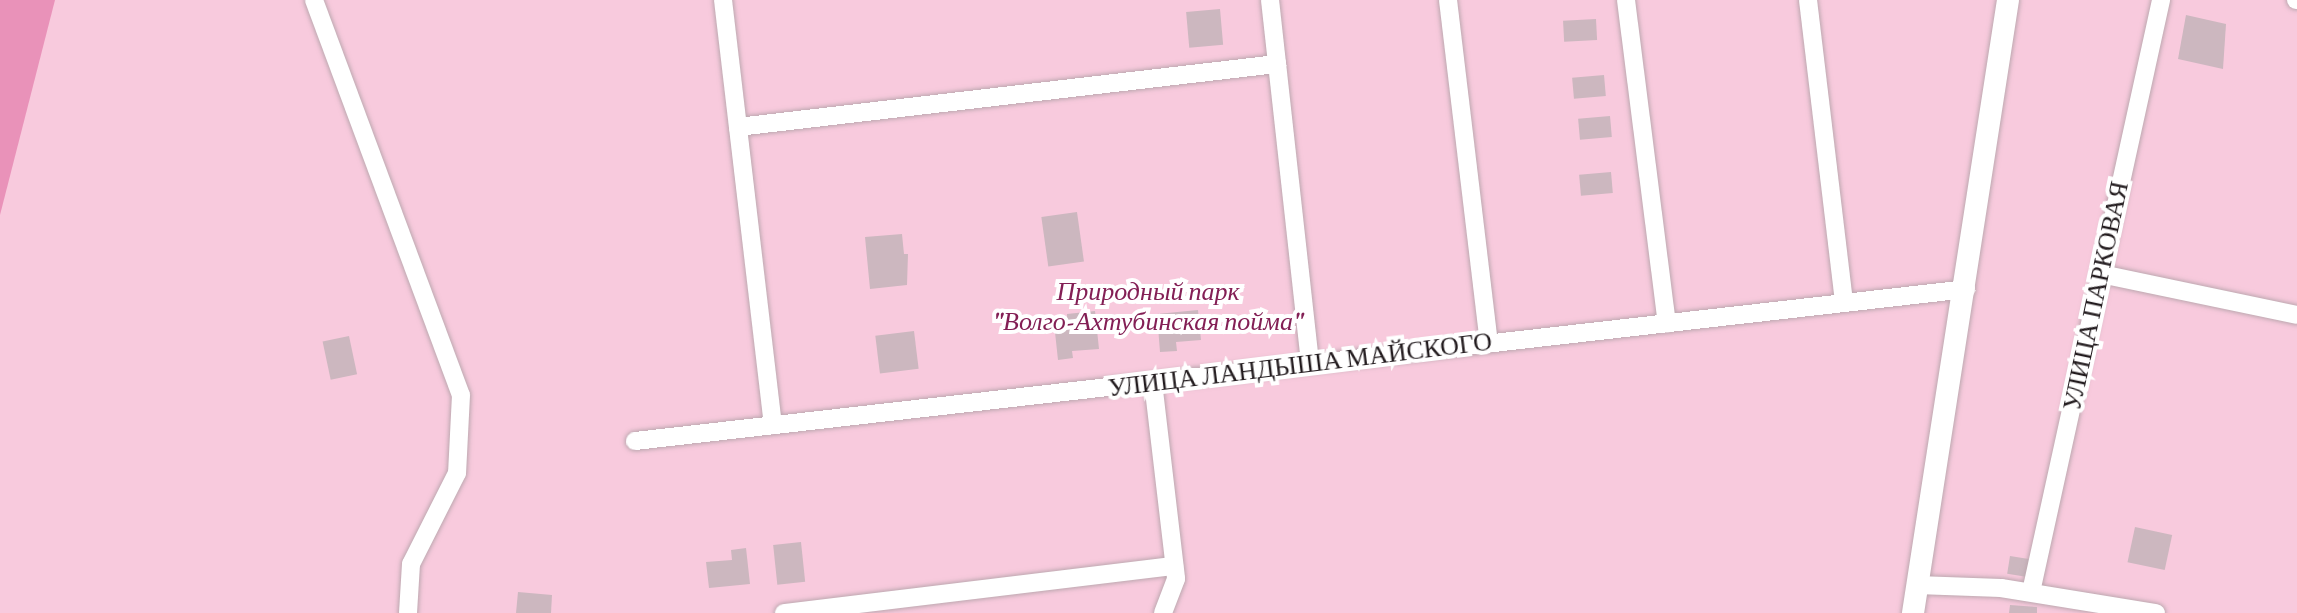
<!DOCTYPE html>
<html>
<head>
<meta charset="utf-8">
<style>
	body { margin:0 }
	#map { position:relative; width:2297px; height:613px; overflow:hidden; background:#fdf4f7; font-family:"Crimson Pro",serif }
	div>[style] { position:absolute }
	.green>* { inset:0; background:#f8cadd; transform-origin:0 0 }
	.water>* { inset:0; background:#e992b9 }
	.building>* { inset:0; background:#ccb7bf; transform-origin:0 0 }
	.roads { filter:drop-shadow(0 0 2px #bda8b0) drop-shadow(0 0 2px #bda8b0) }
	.minor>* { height:18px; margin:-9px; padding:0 9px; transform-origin:9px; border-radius:9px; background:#fff }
	.tertiary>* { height:22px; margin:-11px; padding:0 11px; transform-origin:11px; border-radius:11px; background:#fff }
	span { translate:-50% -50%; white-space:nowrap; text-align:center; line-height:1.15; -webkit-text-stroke:8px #fff; paint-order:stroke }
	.park-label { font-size:26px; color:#831f55; font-style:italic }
	.street-label { font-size:26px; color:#221b1e }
</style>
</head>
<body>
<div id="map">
	<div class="green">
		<i style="left:0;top:0;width:2297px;height:613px"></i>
	</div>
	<div class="water">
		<i style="clip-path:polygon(0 0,55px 0,0 215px)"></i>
	</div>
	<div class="building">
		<i style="left:1220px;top:9px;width:36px;height:34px;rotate:85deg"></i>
		<i style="clip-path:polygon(2186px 15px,2226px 24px,2223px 69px,2178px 59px)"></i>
		<i style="left:1596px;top:19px;width:21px;height:33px;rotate:87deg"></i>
		<i style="left:1604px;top:75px;width:21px;height:32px;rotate:85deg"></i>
		<i style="left:1610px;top:116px;width:21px;height:32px;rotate:85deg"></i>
		<i style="left:1611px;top:172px;width:21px;height:32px;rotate:85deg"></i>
		<i style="left:1077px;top:212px;width:50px;height:36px;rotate:82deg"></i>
		<i style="clip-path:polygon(902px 234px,904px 254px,908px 254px,907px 285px,870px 289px,865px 237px)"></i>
		<i style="clip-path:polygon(1198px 310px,1201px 340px,1176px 342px,1177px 351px,1160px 352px,1157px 314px)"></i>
		<i style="clip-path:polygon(1095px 311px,1099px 349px,1072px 351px,1073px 358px,1058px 360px,1054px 323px,1067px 322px,1067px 314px)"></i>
		<i style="left:914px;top:331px;width:38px;height:39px;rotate:83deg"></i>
		<i style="left:349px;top:336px;width:39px;height:27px;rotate:78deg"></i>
		<i style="left:2135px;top:527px;width:38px;height:36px;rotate:12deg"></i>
		<i style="left:801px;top:542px;width:40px;height:28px;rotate:84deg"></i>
		<i style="clip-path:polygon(746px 548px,750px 584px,709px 588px,706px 562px,732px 560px,731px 550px)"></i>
		<i style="left:2010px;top:556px;width:19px;height:18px;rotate:9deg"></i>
		<i style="clip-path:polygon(518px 592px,552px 595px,551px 613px,516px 613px)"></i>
		<i style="clip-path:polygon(2010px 605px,2037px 607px,2037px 613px,2009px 613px)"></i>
	</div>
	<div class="roads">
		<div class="minor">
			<i style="left:314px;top:0;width:421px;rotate:69.6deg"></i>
			<i style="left:461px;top:395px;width:78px;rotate:92.9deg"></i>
			<i style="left:457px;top:473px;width:102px;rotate:116.8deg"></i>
			<i style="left:411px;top:564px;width:49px;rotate:93.5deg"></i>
			<i style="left:723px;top:0;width:428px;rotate:83.3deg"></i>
			<i style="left:1270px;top:0;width:366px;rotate:83.7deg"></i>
			<i style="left:1448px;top:0;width:345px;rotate:83.2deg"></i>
			<i style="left:1626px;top:0;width:326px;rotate:82.8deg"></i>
			<i style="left:1808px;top:0;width:305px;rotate:83.2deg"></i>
			<i style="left:2296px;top:0;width:1px"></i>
			<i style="left:738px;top:127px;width:543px;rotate:-6.67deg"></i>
			<i style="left:2101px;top:274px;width:200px;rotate:11.8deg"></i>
			<i style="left:1153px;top:382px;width:198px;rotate:83.3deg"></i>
			<i style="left:1176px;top:579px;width:36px;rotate:111deg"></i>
			<i style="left:635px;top:441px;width:1340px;rotate:-6.51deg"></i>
			<i style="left:1917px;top:585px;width:84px;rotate:2deg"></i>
			<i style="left:2001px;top:588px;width:157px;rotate:9.2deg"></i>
			<i style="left:2031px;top:592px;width:606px;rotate:-77.61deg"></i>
			<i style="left:784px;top:613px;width:393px;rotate:-6.9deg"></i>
		</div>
		<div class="tertiary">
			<i style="left:1913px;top:613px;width:620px;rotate:-81.19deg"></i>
		</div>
	</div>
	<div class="park-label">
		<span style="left:1148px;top:307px">Природный парк<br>"Волго-Ахтубинская пойма"</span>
	</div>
	<div class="street-label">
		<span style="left:2096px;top:296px;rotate:-78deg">УЛИЦА ПАРКОВАЯ</span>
		<span style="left:1300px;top:365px;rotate:-7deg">УЛИЦА ЛАНДЫША МАЙСКОГО</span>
	</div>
</div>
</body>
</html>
